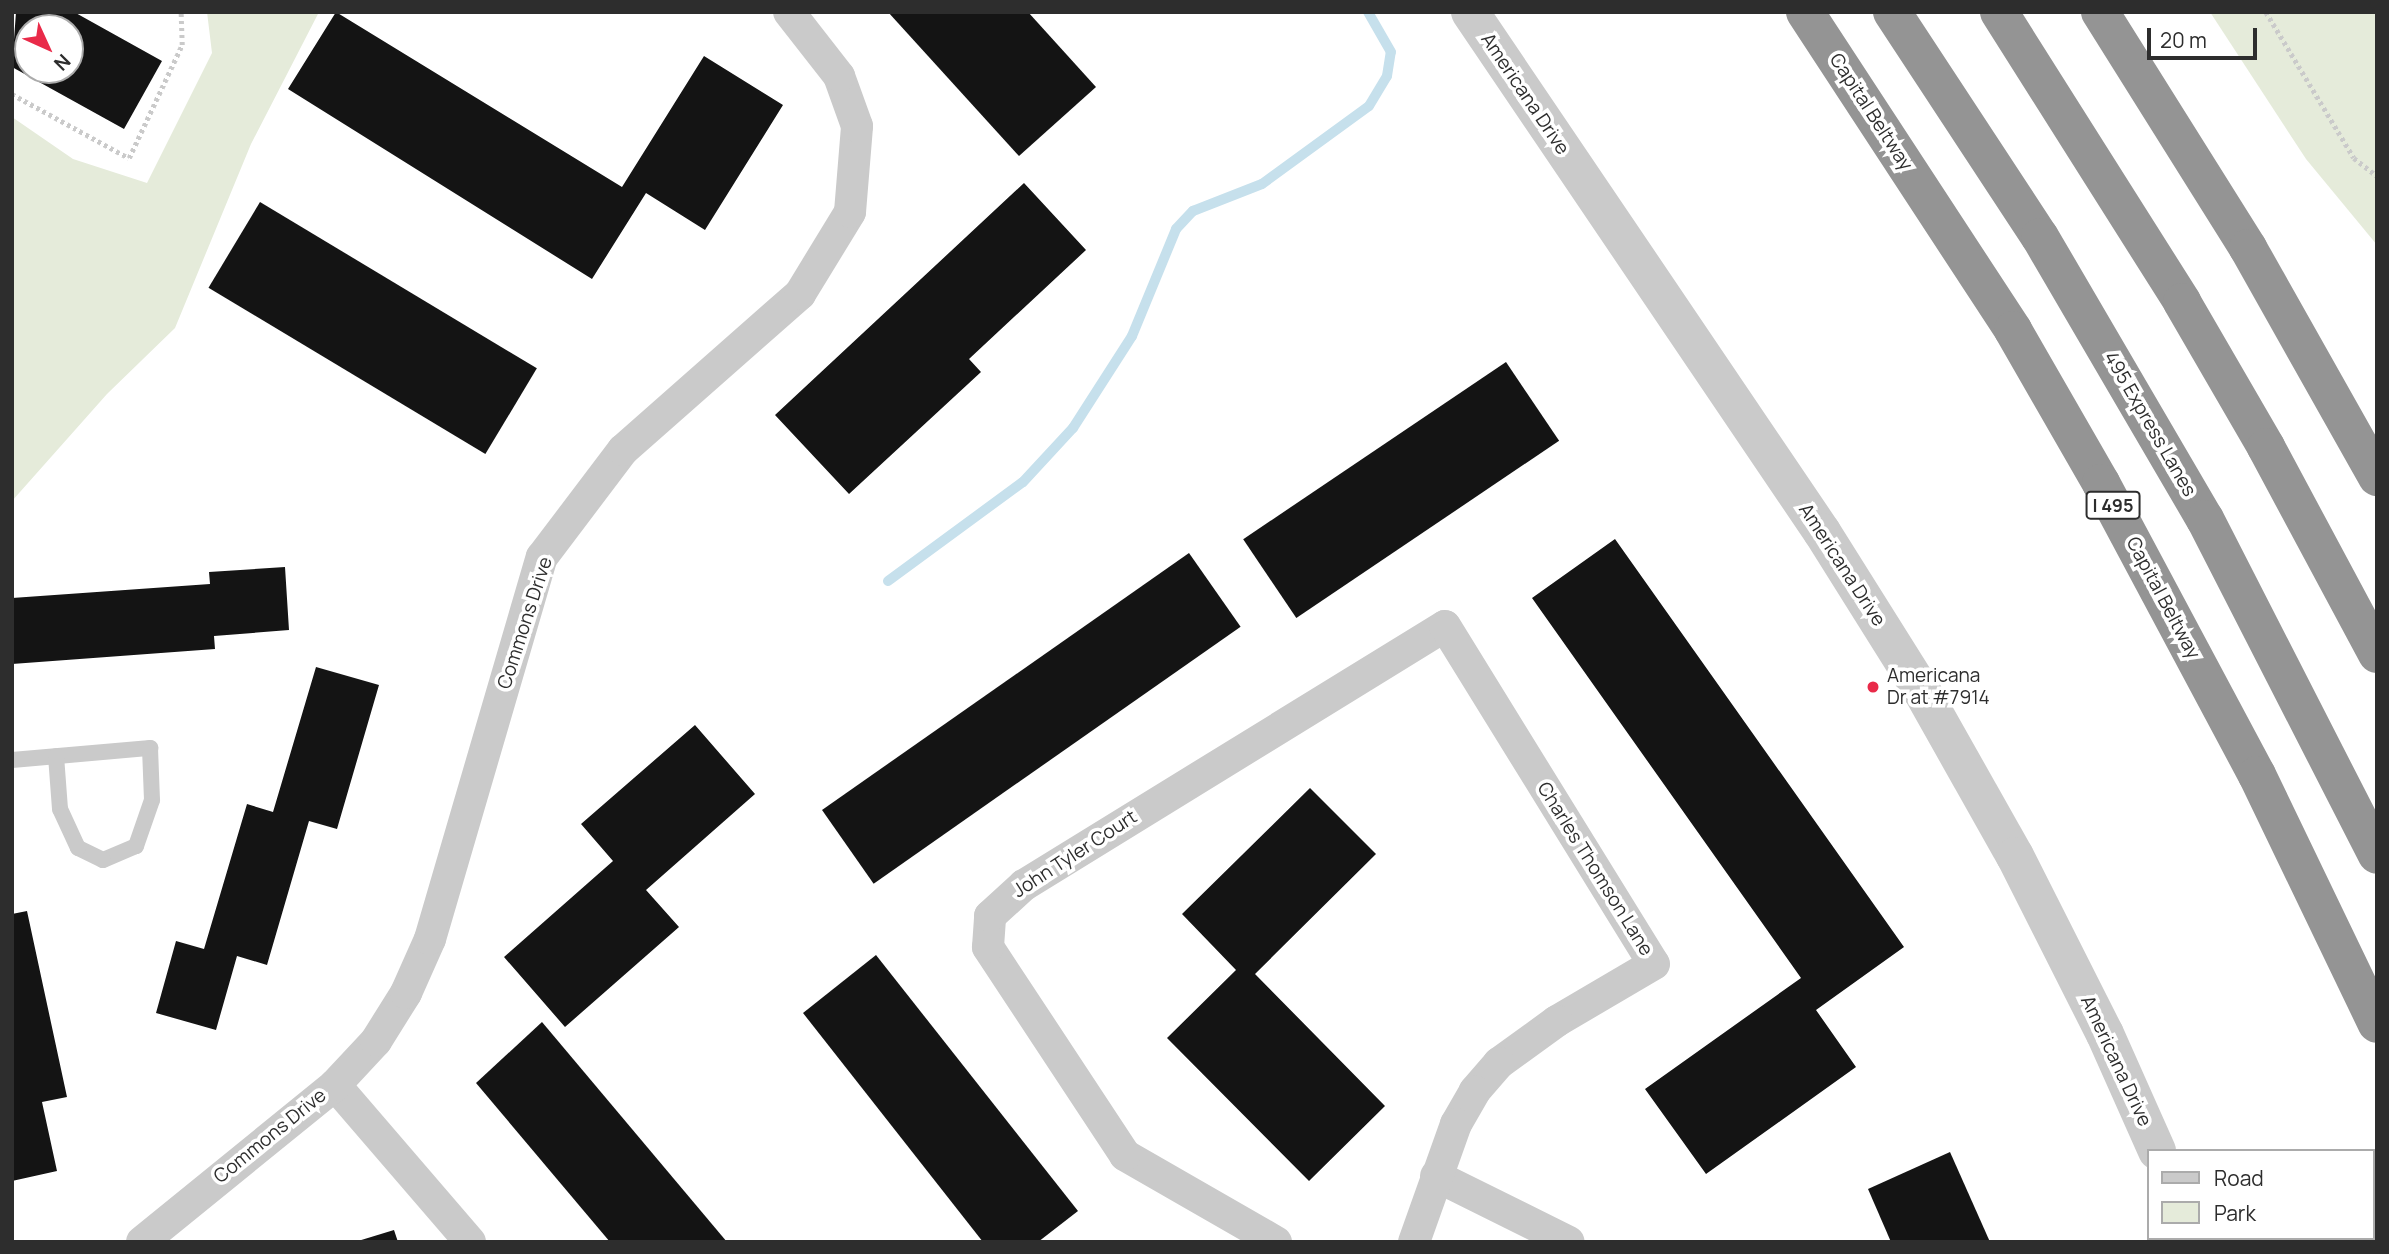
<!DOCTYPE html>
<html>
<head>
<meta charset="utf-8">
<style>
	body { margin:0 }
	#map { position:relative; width:2389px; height:1254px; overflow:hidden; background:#fff; font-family:Manrope,sans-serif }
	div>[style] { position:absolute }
	.green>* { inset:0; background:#e5ebda }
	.stream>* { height:10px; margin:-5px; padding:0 5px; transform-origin:5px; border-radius:5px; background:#c6e0ec }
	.building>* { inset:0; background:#141414; transform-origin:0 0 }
	.path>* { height:4.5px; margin-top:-2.25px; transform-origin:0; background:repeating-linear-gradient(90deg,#cacaca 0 3.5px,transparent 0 7px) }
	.service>* { height:16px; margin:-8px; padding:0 8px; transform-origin:8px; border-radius:8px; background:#cacaca }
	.minor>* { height:32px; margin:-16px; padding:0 16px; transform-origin:16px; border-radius:16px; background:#cacaca }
	.tertiary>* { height:38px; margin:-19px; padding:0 19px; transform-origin:19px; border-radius:19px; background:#cacaca }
	.motorway>* { height:38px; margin:-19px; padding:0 19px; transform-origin:19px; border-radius:19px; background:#949494 }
	.dots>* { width:19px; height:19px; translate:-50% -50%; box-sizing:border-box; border:4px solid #fff; border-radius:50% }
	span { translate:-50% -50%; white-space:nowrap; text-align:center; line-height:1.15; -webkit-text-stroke:7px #fff; paint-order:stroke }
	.shield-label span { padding:2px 5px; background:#fff; border:2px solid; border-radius:5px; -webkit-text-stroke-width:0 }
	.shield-label { font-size:18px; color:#2d2d2d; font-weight:700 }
	.street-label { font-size:19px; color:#2d2d2d }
	.poi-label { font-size:19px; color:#2d2d2d }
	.left { translate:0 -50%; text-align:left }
	.frame { position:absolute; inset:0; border:14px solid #2d2d2d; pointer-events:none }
	.legend { position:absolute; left:2147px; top:1149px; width:228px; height:91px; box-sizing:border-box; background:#fff; border:2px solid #ababab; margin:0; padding:9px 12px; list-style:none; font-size:21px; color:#2d2d2d }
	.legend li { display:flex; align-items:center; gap:14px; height:35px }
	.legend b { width:35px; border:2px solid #ababab }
	.north { position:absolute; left:14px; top:14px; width:70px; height:70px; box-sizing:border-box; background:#fff; border:2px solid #ababab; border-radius:50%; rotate:135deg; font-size:19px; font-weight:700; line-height:28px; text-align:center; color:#2d2d2d }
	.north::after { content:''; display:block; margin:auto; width:24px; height:32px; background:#e92a49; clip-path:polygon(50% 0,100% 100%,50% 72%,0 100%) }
	.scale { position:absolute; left:2147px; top:28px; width:110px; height:32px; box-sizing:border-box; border:4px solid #2d2d2d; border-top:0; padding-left:9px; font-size:21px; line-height:24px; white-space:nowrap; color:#2d2d2d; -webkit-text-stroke:5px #fff; paint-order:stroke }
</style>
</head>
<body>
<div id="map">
	<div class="green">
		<i style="clip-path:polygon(207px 12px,319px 12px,251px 144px,175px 328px,107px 394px,12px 501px,12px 117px,73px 159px,147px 183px,212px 53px)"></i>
		<i style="clip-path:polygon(2210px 12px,2377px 12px,2377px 245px,2306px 159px)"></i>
	</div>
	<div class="stream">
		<i style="left:888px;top:581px;width:167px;rotate:-36.3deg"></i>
		<i style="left:1023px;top:482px;width:74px;rotate:-47.2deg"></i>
		<i style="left:1073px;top:428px;width:109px;rotate:-57.3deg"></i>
		<i style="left:1132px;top:336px;width:116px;rotate:-67.6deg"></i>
		<i style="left:1176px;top:229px;width:25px;rotate:-47deg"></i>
		<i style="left:1193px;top:211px;width:74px;rotate:-21.4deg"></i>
		<i style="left:1262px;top:184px;width:132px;rotate:-36.1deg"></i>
		<i style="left:1369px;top:106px;width:35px;rotate:-59deg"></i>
		<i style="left:1387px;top:76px;width:24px;rotate:-81deg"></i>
		<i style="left:1391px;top:52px;width:46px;rotate:-119.9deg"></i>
	</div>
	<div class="building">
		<i style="clip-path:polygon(evenodd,16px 12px,74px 12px,162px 61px,124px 129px,12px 67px,16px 12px,28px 28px,70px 28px,70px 70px,28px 70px,28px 28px)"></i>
		<i style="clip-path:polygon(336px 12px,622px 187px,704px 56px,783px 105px,705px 230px,646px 193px,592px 279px,288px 89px)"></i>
		<i style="clip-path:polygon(888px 12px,1028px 12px,1096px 87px,1019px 156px)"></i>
		<i style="clip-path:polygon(1024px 183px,1086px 250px,969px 359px,981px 372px,849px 494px,775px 415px)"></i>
		<i style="left:260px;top:202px;width:323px;height:100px;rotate:31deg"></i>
		<i style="left:1506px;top:362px;width:95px;height:317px;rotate:56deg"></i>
		<i style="clip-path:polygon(1615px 539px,1904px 947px,1816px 1010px,1856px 1067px,1706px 1174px,1645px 1089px,1801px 978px,1532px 598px)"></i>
		<i style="left:1189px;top:553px;width:90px;height:448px;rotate:55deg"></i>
		<i style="clip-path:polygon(285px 567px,289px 630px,214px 636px,215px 649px,12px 664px,12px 598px,210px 584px,209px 572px)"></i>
		<i style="clip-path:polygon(316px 667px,379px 685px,337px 829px,309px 821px,267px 965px,237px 956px,216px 1030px,156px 1013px,176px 941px,204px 949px,247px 804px,273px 812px)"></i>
		<i style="clip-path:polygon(695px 725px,755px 794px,646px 890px,679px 927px,565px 1027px,504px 957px,613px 861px,581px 824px)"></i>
		<i style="clip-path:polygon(1310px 788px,1376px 854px,1255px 974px,1385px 1106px,1309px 1181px,1167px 1038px,1236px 970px,1182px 914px)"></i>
		<i style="clip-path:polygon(27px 911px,67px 1097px,42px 1102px,57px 1171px,12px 1181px,12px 914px)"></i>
		<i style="clip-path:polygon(876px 955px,1078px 1211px,1038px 1242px,983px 1242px,803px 1013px)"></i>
		<i style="clip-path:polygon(542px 1022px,727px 1242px,610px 1242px,476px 1083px)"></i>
		<i style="clip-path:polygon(1950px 1152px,1990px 1242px,1891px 1242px,1868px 1189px)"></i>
		<i style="clip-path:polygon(394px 1230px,398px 1242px,358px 1242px,358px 1241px)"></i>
	</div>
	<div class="path">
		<i style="left:2266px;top:12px;width:170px;rotate:58.9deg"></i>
		<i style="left:2354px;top:158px;width:29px;rotate:38deg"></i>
		<i style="left:12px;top:94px;width:133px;rotate:28.7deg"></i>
		<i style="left:129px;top:158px;width:125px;rotate:-64.9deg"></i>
		<i style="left:182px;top:45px;width:33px;rotate:-92deg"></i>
	</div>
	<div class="service">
		<i style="left:12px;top:760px;width:139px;rotate:-5deg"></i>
		<i style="left:150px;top:748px;width:52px;rotate:87.8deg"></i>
		<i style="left:152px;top:800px;width:49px;rotate:109.2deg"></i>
		<i style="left:136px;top:846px;width:36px;rotate:157deg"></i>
		<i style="left:103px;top:860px;width:28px;rotate:-154deg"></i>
		<i style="left:78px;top:848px;width:43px;rotate:-114.8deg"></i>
		<i style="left:60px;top:809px;width:53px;rotate:-94.3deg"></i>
	</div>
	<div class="minor">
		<i style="left:335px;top:1085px;width:207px;rotate:49.3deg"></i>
		<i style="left:1436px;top:1176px;width:148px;rotate:26.4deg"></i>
		<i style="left:142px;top:1242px;width:249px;rotate:-39.1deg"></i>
		<i style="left:335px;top:1085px;width:60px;rotate:-47deg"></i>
		<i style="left:376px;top:1041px;width:57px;rotate:-58deg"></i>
		<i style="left:406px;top:993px;width:59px;rotate:-66deg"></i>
		<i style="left:430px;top:939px;width:398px;rotate:-73.7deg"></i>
		<i style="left:542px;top:557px;width:134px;rotate:-52.9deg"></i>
		<i style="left:623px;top:450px;width:236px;rotate:-41.4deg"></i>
		<i style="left:800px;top:294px;width:96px;rotate:-58.6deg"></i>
		<i style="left:850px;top:212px;width:86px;rotate:-85.3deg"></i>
		<i style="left:857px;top:126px;width:53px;rotate:-109.8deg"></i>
		<i style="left:839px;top:76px;width:81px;rotate:-128deg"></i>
		<i style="left:1276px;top:1242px;width:174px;rotate:-150.1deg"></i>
		<i style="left:1125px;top:1155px;width:249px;rotate:-123.4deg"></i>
		<i style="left:988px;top:947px;width:31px;rotate:-86deg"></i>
		<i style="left:990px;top:916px;width:46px;rotate:-42.4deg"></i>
		<i style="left:1024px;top:885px;width:494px;rotate:-31.6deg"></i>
		<i style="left:1445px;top:626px;width:397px;rotate:58.3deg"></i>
		<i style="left:1654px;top:964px;width:113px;rotate:149.6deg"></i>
		<i style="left:1557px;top:1021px;width:72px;rotate:144.1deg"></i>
		<i style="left:1499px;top:1063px;width:37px;rotate:131deg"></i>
		<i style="left:1475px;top:1091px;width:38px;rotate:120deg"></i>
		<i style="left:1456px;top:1124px;width:125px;rotate:109.6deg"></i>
	</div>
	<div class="tertiary">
		<i style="left:1470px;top:12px;width:628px;rotate:55.91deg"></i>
		<i style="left:1822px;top:532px;width:190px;rotate:57.9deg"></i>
		<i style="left:1923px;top:693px;width:187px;rotate:60.6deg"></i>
		<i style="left:2015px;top:856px;width:199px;rotate:63.2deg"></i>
		<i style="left:2105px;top:1034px;width:128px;rotate:66deg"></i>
		<i style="left:2195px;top:1238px;width:4px;rotate:76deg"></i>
	</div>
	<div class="motorway">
		<i style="left:1805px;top:12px;width:380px;rotate:56.8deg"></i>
		<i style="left:2013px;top:330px;width:177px;rotate:60.1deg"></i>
		<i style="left:2101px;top:483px;width:331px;rotate:61.9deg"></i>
		<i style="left:2257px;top:775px;width:276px;rotate:64.3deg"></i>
		<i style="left:1892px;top:12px;width:269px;rotate:56.7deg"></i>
		<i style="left:2040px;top:237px;width:327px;rotate:59.7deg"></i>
		<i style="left:2205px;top:519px;width:377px;rotate:62.9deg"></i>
		<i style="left:1999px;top:12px;width:343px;rotate:57.7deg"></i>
		<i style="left:2182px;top:302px;width:168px;rotate:59.9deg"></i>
		<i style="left:2266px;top:447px;width:235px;rotate:61.8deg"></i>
		<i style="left:2100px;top:12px;width:279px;rotate:57.9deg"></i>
		<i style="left:2248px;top:248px;width:263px;rotate:60.6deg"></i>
	</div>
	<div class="dots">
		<i style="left:1873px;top:687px;background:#e92a49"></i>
	</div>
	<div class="shield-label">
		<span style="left:2113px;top:505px">I 495</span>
	</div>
	<div class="street-label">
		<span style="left:1525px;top:94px;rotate:56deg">Americana Drive</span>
		<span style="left:1871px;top:112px;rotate:57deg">Capital Beltway</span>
		<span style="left:2150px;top:424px;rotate:60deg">495 Express Lanes</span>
		<span style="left:1842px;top:565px;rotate:57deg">Americana Drive</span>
		<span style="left:2163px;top:598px;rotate:62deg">Capital Beltway</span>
		<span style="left:525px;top:623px;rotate:-72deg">Commons Drive</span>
		<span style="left:1075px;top:854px;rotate:-33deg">John Tyler Court</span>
		<span style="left:1595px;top:869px;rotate:58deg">Charles Thomson Lane</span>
		<span style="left:2116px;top:1061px;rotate:65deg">Americana Drive</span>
		<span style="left:270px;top:1136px;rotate:-39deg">Commons Drive</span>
	</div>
	<div class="poi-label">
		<span class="left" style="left:1887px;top:687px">Americana<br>Dr at #7914</span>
	</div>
	<div class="frame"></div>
	<ul class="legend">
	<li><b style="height:9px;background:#cacaca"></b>Road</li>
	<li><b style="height:19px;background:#e5ebda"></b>Park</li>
	</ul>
	<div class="north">N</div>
	<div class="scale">20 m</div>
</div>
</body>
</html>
